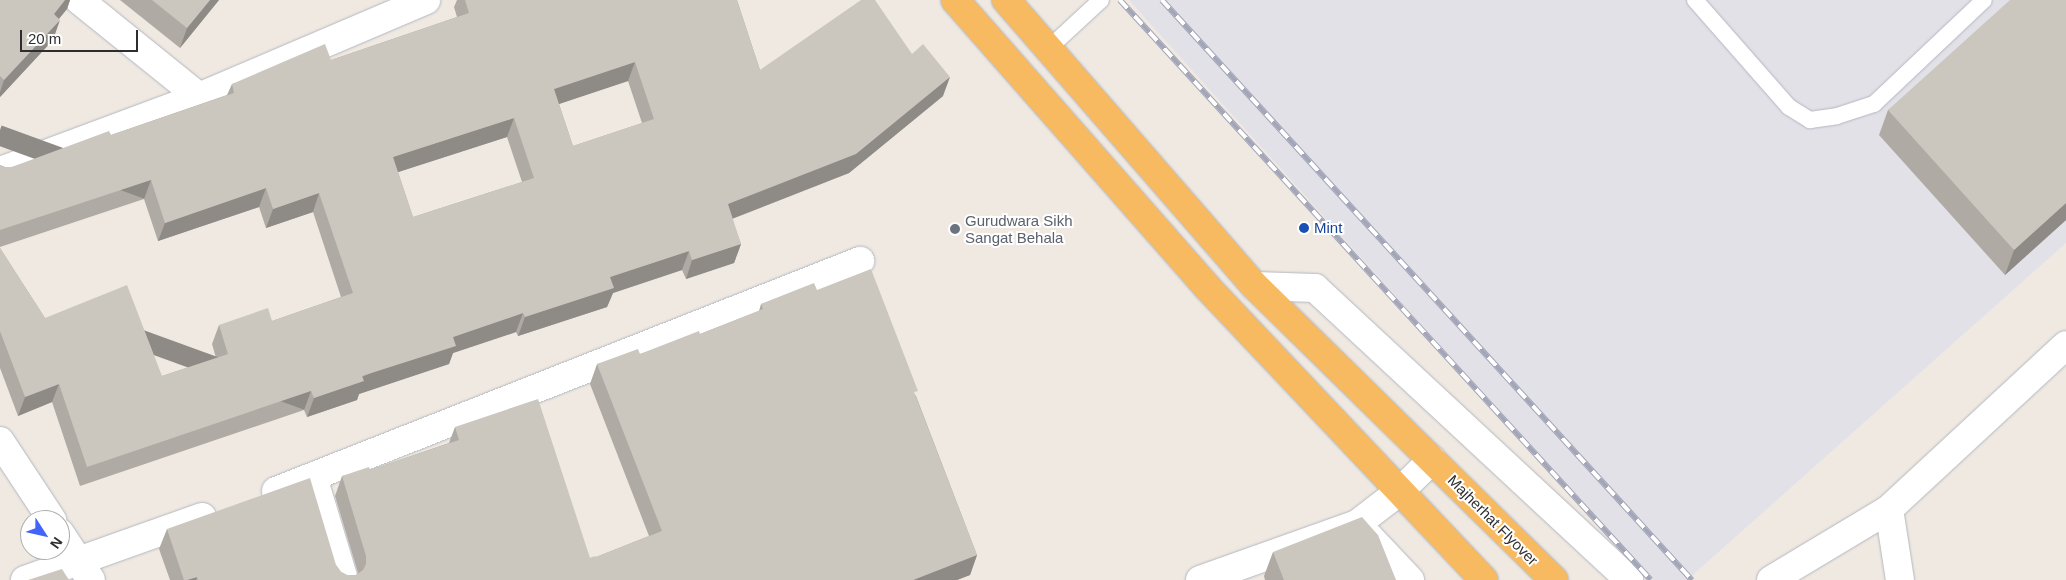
<!DOCTYPE html>
<html>
<head>
<meta charset="utf-8">
<style>
	body { margin:0 }
	#map { position:relative; width:2066px; height:580px; overflow:hidden; background:#efe9e1; font-family:Arial,sans-serif }
	div>[style] { position:absolute }
	.industrial>* { inset:0; background:#e3e1e8 }
	.roads { filter:drop-shadow(0 0 1px #b4b7c1) drop-shadow(0 0 1px #b4b7c1) }
	.service>* { height:16px; margin:-8px; padding:0 8px; transform-origin:8px; border-radius:8px; background:#fff }
	.minor>* { height:28px; margin:-14px; padding:0 14px; transform-origin:14px; border-radius:14px; background:#fff }
	.tertiary>* { height:28px; margin:-14px; padding:0 14px; transform-origin:14px; border-radius:14px; background:#fff }
	.trunk>* { height:28px; margin:-14px; padding:0 14px; transform-origin:14px; border-radius:14px; background:#f8ba60 }
	.rail>* { height:5.5px; margin-top:-2.75px; transform-origin:0; background:repeating-linear-gradient(90deg,#fff 0 11px,#a3a6b8 0 22px); box-sizing:border-box; border-block:1px solid #a3a6b8 }
	.wall>* { inset:0; background:#afaba4 }
	.shaded-wall>* { inset:0; background:#8e8b86; transform-origin:0 0 }
	.building>* { inset:0; background:#cbc7bf }
	.dots>* { width:14px; height:14px; translate:-50% -50%; box-sizing:border-box; border:2px solid #fff; border-radius:50% }
	span { translate:-50% -50%; white-space:nowrap; text-align:center; line-height:1.15; -webkit-text-stroke:4px #fff; paint-order:stroke }
	.worship-label { font-size:15px; color:#5b616d }
	.left { translate:0 -50%; text-align:left }
	.transit-label { font-size:15px; color:#164399 }
	.street-label { font-size:15px; color:#2e2e2e }
	.north { position:absolute; left:20px; top:510px; width:50px; height:50px; box-sizing:border-box; background:#fff; border:1px solid #ababab; border-radius:50%; rotate:125deg; font-size:14px; font-weight:700; line-height:20px; text-align:center; color:#2e2e2e }
	.north::after { content:''; display:block; margin:auto; width:18px; height:22px; background:#4264fb; clip-path:polygon(50% 0,100% 100%,50% 72%,0 100%) }
	.scale { position:absolute; left:20px; top:30px; width:118px; height:22px; box-sizing:border-box; border:2px solid #2e2e2e; border-top:0; padding-left:6px; font-size:15px; line-height:18px; white-space:nowrap; color:#2e2e2e; -webkit-text-stroke:4px #fff; paint-order:stroke }
</style>
</head>
<body>
<div id="map">
	<div class="industrial">
		<i style="clip-path:polygon(1129px 0,2066px 0,2066px 243px,1687px 580px,1651px 580px)"></i>
	</div>
	<div class="roads">
		<div class="service">
			<i style="left:1695px;top:0;width:142px;rotate:48.7deg"></i>
			<i style="left:1789px;top:107px;width:25px;rotate:32deg"></i>
			<i style="left:1810px;top:120px;width:27px;rotate:-8deg"></i>
			<i style="left:1837px;top:116px;width:39px;rotate:-18deg"></i>
			<i style="left:1874px;top:104px;width:151px;rotate:-43.4deg"></i>
			<i style="left:1048px;top:49px;width:72px;rotate:-42.8deg"></i>
		</div>
		<div class="minor">
			<i style="left:79px;top:0;width:154px;rotate:38.9deg"></i>
			<i style="left:0;top:171px;width:212px;rotate:-20.4deg"></i>
			<i style="left:199px;top:97px;width:247px;rotate:-23.1deg"></i>
			<i style="left:1255px;top:286px;width:60px;rotate:1.9deg"></i>
			<i style="left:1315px;top:288px;width:429px;rotate:42.9deg"></i>
			<i style="left:0;top:441px;width:95px;rotate:56.6deg"></i>
			<i style="left:313px;top:477px;width:108px;rotate:73.2deg"></i>
			<i style="left:276px;top:491px;width:628px;rotate:-21.5deg"></i>
			<i style="left:1889px;top:509px;width:72px;rotate:81.2deg"></i>
			<i style="left:1360px;top:527px;width:73px;rotate:46.7deg"></i>
			<i style="left:60px;top:533px;width:56px;rotate:56.6deg"></i>
			<i style="left:25px;top:580px;width:188px;rotate:-19.6deg"></i>
			<i style="left:1771px;top:580px;width:138px;rotate:-31deg"></i>
			<i style="left:1889px;top:509px;width:241px;rotate:-42.8deg"></i>
		</div>
		<div class="tertiary">
			<i style="left:1200px;top:580px;width:167px;rotate:-19.6deg"></i>
			<i style="left:1357px;top:524px;width:54px;rotate:-37.5deg"></i>
			<i style="left:1400px;top:491px;width:45px;rotate:-44.1deg"></i>
		</div>
		<div class="trunk">
			<i style="left:955px;top:0;width:382px;rotate:48.7deg"></i>
			<i style="left:1207px;top:287px;width:403px;rotate:46.6deg"></i>
			<i style="left:1006px;top:0;width:379px;rotate:49deg"></i>
			<i style="left:1255px;top:286px;width:419px;rotate:44.5deg"></i>
		</div>
	</div>
	<div class="rail">
		<i style="left:1120px;top:0;width:786px;rotate:47.53deg"></i>
		<i style="left:1162px;top:0;width:786px;rotate:47.58deg"></i>
	</div>
	<div class="wall">
		<i style="clip-path:polygon(0 0,70px 0,67px 9px,59px 19px,53px 40px,0 97px)"></i>
		<i style="clip-path:polygon(120px 0,219px 0,180px 48px)"></i>
		<i style="clip-path:polygon(evenodd,457px 0,737px 0,760px 70px,912px 54px,943px 96px,849px 173px,732px 219px,741px 244px,734px 263px,686px 279px,682px 270px,613px 293px,607px 307px,518px 336px,516px 332px,453px 353px,449px 364px,359px 394px,357px 400px,307px 417px,304px 410px,80px 486px,52px 402px,18px 416px,0 368px,0 248px,45px 318px,162px 376px,216px 358px,212px 344px,219px 325px,272px 321px,341px 297px,313px 212px,266px 228px,259px 207px,158px 241px,144px 199px,0 247px,0 165px,5px 167px,12px 167px,111px 135px,227px 95px,232px 84px,331px 60px,457px 17px,454px 7px,457px 0,628px 81px,642px 123px,573px 146px,559px 104px,628px 81px,457px 0,507px 137px,522px 182px,413px 217px,398px 172px,507px 137px)"></i>
		<i style="clip-path:polygon(2066px 0,2066px 220px,2005px 275px,1879px 135px,1888px 110px)"></i>
		<i style="clip-path:polygon(817px 290px,916px 396px,977px 555px,970px 575px,957px 580px,170px 580px,159px 549px,167px 529px,336px 565px,341px 572px,347px 575px,356px 575px,358px 573px,335px 496px,342px 476px,370px 470px,449px 443px,455px 427px,590px 558px,596px 557px,649px 536px,590px 384px,597px 364px,640px 354px,700px 334px,759px 311px,761px 304px)"></i>
		<i style="clip-path:polygon(1273px 552px,1396px 580px,1265px 580px,1264px 576px)"></i>
	</div>
	<div class="shaded-wall">
		<i style="clip-path:polygon(65px 0,70px 0,67px 9px,46px 34px,54px 14px)"></i>
		<i style="clip-path:polygon(210px 0,219px 0,180px 48px,187px 28px)"></i>
		<i style="clip-path:polygon(60px 20px,53px 40px,0 97px,0 92px,4px 80px)"></i>
		<i style="clip-path:polygon(635px 62px,628px 81px,547px 108px,554px 89px)"></i>
		<i style="clip-path:polygon(950px 77px,943px 96px,849px 173px,721px 223px,728px 204px)"></i>
		<i style="clip-path:polygon(514px 118px,507px 137px,386px 176px,393px 157px)"></i>
		<i style="left:151px;top:180px;width:20px;height:159px;rotate:110deg"></i>
		<i style="clip-path:polygon(266px 188px,259px 207px,158px 241px,165px 223px)"></i>
		<i style="clip-path:polygon(319px 193px,313px 212px,266px 228px,273px 209px)"></i>
		<i style="clip-path:polygon(2066px 203px,2066px 220px,2005px 275px,2014px 250px)"></i>
		<i style="clip-path:polygon(741px 244px,734px 263px,686px 279px,692px 260px)"></i>
		<i style="clip-path:polygon(689px 251px,682px 270px,613px 293px,607px 307px,518px 336px,525px 317px,610px 277px)"></i>
		<i style="clip-path:polygon(523px 313px,516px 332px,453px 353px,449px 364px,359px 394px,357px 400px,307px 417px,314px 398px,453px 337px)"></i>
		<i style="clip-path:polygon(59px 384px,52px 402px,18px 416px,25px 397px)"></i>
		<i style="left:311px;top:391px;width:20px;height:237px;rotate:110deg"></i>
		<i style="clip-path:polygon(977px 555px,970px 575px,957px 580px,913px 580px)"></i>
		<i style="clip-path:polygon(197px 577px,196px 580px,187px 580px)"></i>
	</div>
	<div class="building">
		<i style="clip-path:polygon(0 0,65px 0,54px 14px,60px 20px,4px 80px,0 76px)"></i>
		<i style="clip-path:polygon(152px 0,210px 0,187px 28px)"></i>
		<i style="clip-path:polygon(evenodd,465px 0,737px 0,760px 70px,861px 0,875px 0,912px 54px,923px 44px,950px 77px,856px 154px,728px 204px,741px 244px,692px 260px,689px 251px,610px 277px,614px 288px,525px 317px,523px 313px,453px 337px,456px 346px,362px 376px,364px 381px,314px 398px,311px 391px,87px 467px,59px 384px,25px 397px,0 331px,0 248px,45px 318px,127px 285px,162px 376px,228px 354px,219px 325px,268px 308px,272px 321px,353px 293px,319px 193px,273px 209px,266px 188px,165px 223px,151px 180px,0 230px,0 165px,5px 167px,12px 167px,109px 131px,111px 135px,234px 93px,232px 84px,325px 44px,331px 60px,469px 13px,465px 0,635px 62px,654px 119px,573px 146px,554px 89px,635px 62px,465px 0,514px 118px,534px 178px,413px 217px,393px 157px,514px 118px)"></i>
		<i style="clip-path:polygon(2010px 0,2066px 0,2066px 203px,2014px 250px,1888px 110px)"></i>
		<i style="clip-path:polygon(871px 269px,918px 391px,914px 392px,977px 555px,913px 580px,198px 580px,197px 577px,187px 580px,184px 580px,167px 529px,310px 478px,336px 565px,341px 572px,347px 575px,356px 575px,363px 570px,366px 564px,366px 556px,342px 476px,369px 467px,370px 470px,459px 440px,455px 427px,538px 399px,590px 558px,595px 556px,596px 557px,662px 531px,597px 364px,638px 349px,640px 354px,699px 331px,700px 334px,763px 309px,761px 304px,814px 283px,817px 290px)"></i>
		<i style="clip-path:polygon(1362px 517px,1378px 535px,1396px 580px,1284px 580px,1273px 552px)"></i>
		<i style="clip-path:polygon(62px 569px,69px 580px,28px 580px)"></i>
	</div>
	<div class="dots">
		<i style="left:1304px;top:228px;background:#1a4fb4"></i>
		<i style="left:955px;top:229px;background:#6b7280"></i>
	</div>
	<div class="worship-label">
		<span class="left" style="left:965px;top:229px">Gurudwara Sikh<br>Sangat Behala</span>
	</div>
	<div class="transit-label">
		<span class="left" style="left:1314px;top:228px">Mint</span>
	</div>
	<div class="street-label">
		<span style="left:1493px;top:520px;rotate:45deg">Majherhat Flyover</span>
	</div>
	<div class="north">N</div>
	<div class="scale">20 m</div>
</div>
</body>
</html>
